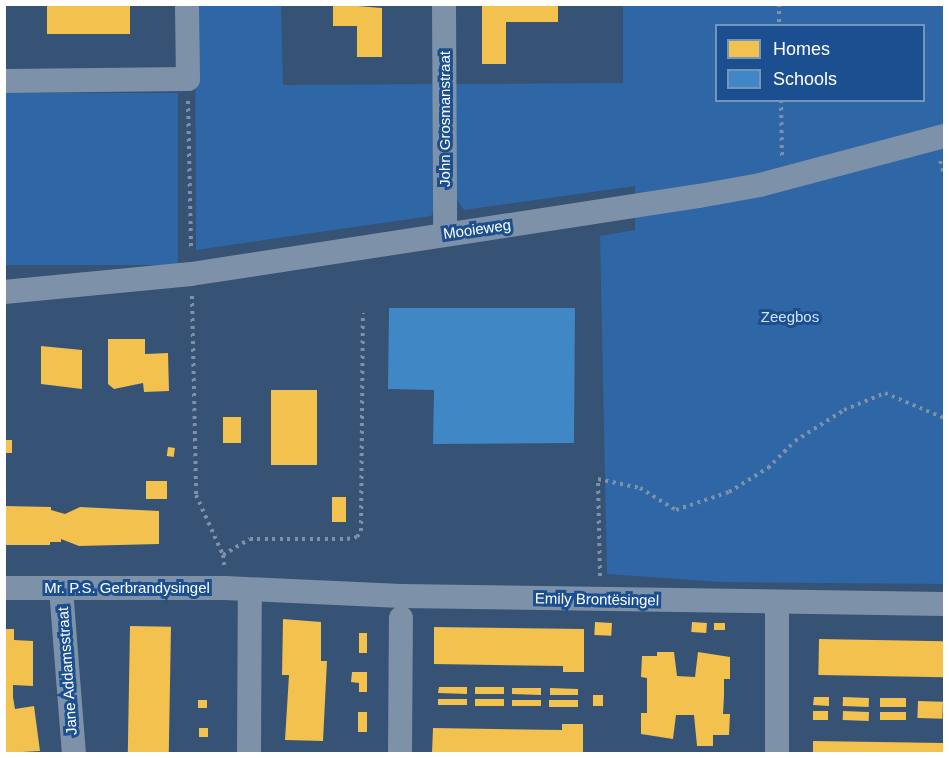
<!DOCTYPE html>
<html>
<head>
<meta charset="utf-8">
<style>
	body { margin:0 }
	#map { position:relative; width:949px; height:758px; overflow:hidden; background:#365274; font-family:Helvetica,sans-serif }
	div>[style] { position:absolute }
	.green>* { inset:0; background:#2f66a5; transform-origin:0 0 }
	.homes>* { inset:0; background:#f2c14e; transform-origin:0 0 }
	.schools>* { inset:0; background:#3f88c5 }
	.path>* { height:4px; margin-top:-2px; transform-origin:0; background:repeating-linear-gradient(90deg,#7d92a8 0 3px,transparent 0 7.5px) }
	.street>* { height:24px; margin:-12px; padding:0 12px; transform-origin:12px; border-radius:12px; background:#7d92a8 }
	span { translate:-50% -50%; white-space:nowrap; text-align:center; line-height:1.15; -webkit-text-stroke:6px #1b4f8f; paint-order:stroke }
	.street-label { font-size:15px; color:#fff }
	.park-label { font-size:15px; color:#cfe3fa }
	.frame { position:absolute; inset:0; border:6px solid #fff; pointer-events:none }
	.legend { position:absolute; left:715px; top:24px; width:210px; height:78px; box-sizing:border-box; background:#1b4f8f; border:2px solid #7695bc; margin:0; padding:8px 10px; list-style:none; font-size:18px; color:#fff }
	.legend li { display:flex; align-items:center; gap:12px; height:30px }
	.legend b { width:30px; border:2px solid #7695bc }
</style>
</head>
<body>
<div id="map">
	<div class="green">
		<i style="clip-path:polygon(195px 5px,281px 5px,283px 85px,436px 84px,435px 208px,431px 216px,196px 250px)"></i>
		<i style="clip-path:polygon(evenodd,623px 5px,944px 5px,944px 584px,720px 582px,607px 574px,600px 236px,635px 230px,635px 186px,464px 210px,455px 198px,453px 84px,623px 83px,623px 5px,716px 26px,924px 26px,924px 100px,716px 100px,716px 26px)"></i>
		<i style="left:5px;top:93px;width:173px;height:172px"></i>
	</div>
	<div class="homes">
		<i style="left:47px;top:4px;width:83px;height:30px"></i>
		<i style="clip-path:polygon(333px 4px,382px 8px,382px 57px,357px 57px,357px 26px,333px 26px)"></i>
		<i style="clip-path:polygon(482px 4px,558px 4px,558px 22px,506px 22px,506px 64px,482px 64px)"></i>
		<i style="clip-path:polygon(108px 339px,145px 339px,145px 354px,168px 353px,169px 391px,144px 392px,143px 383px,114px 389px,108px 384px)"></i>
		<i style="clip-path:polygon(41px 346px,82px 350px,82px 389px,41px 384px)"></i>
		<i style="left:271px;top:390px;width:46px;height:75px"></i>
		<i style="left:241px;top:417px;width:26px;height:18px;rotate:90deg"></i>
		<i style="left:4px;top:440px;width:8px;height:13px"></i>
		<i style="left:168px;top:447px;width:7px;height:9px;rotate:8deg"></i>
		<i style="left:146px;top:481px;width:21px;height:18px"></i>
		<i style="left:332px;top:497px;width:14px;height:25px"></i>
		<i style="clip-path:polygon(4px 506px,51px 507px,51px 510px,65px 514px,80px 507px,159px 511px,159px 544px,79px 546px,61px 539px,61px 542px,50px 542px,50px 545px,4px 545px)"></i>
		<i style="clip-path:polygon(283px 619px,321px 622px,321px 661px,327px 661px,323px 741px,285px 740px,289px 675px,282px 675px)"></i>
		<i style="left:595px;top:622px;width:17px;height:13px;rotate:3deg"></i>
		<i style="left:692px;top:622px;width:15px;height:10px;rotate:4deg"></i>
		<i style="left:714px;top:623px;width:11px;height:7px"></i>
		<i style="left:130px;top:626px;width:41px;height:127px;rotate:1deg"></i>
		<i style="clip-path:polygon(434px 627px,584px 629px,584px 672px,563px 672px,563px 666px,434px 664px)"></i>
		<i style="clip-path:polygon(4px 629px,14px 629px,14px 640px,33px 641px,33px 686px,13px 685px,13px 697px,15px 709px,34px 706px,40px 751px,4px 753px)"></i>
		<i style="left:359px;top:633px;width:8px;height:20px"></i>
		<i style="left:819px;top:639px;width:125px;height:36px;rotate:1deg"></i>
		<i style="clip-path:polygon(657px 652px,674px 652px,677px 676px,695px 677px,698px 652px,730px 657px,730px 679px,724px 679px,724px 696px,723px 714px,730px 714px,729px 735px,713px 735px,713px 746px,697px 746px,694px 715px,676px 715px,673px 739px,641px 734px,641px 713px,647px 713px,647px 678px,641px 677px,642px 656px,657px 656px)"></i>
		<i style="clip-path:polygon(352px 672px,367px 672px,367px 692px,359px 692px,359px 683px,351px 682px)"></i>
		<i style="clip-path:polygon(439px 687px,467px 687px,467px 694px,438px 693px)"></i>
		<i style="left:475px;top:687px;width:29px;height:7px"></i>
		<i style="clip-path:polygon(512px 688px,541px 688px,541px 695px,512px 694px)"></i>
		<i style="clip-path:polygon(550px 688px,578px 689px,578px 695px,550px 695px)"></i>
		<i style="left:593px;top:695px;width:10px;height:11px"></i>
		<i style="clip-path:polygon(814px 697px,829px 697px,829px 706px,813px 705px)"></i>
		<i style="left:843px;top:697px;width:26px;height:9px;rotate:2deg"></i>
		<i style="left:880px;top:698px;width:26px;height:9px"></i>
		<i style="left:438px;top:699px;width:29px;height:6px"></i>
		<i style="left:475px;top:699px;width:29px;height:7px"></i>
		<i style="left:198px;top:700px;width:9px;height:8px"></i>
		<i style="left:512px;top:700px;width:29px;height:6px"></i>
		<i style="left:549px;top:700px;width:29px;height:7px"></i>
		<i style="left:918px;top:701px;width:25px;height:17px;rotate:2deg"></i>
		<i style="left:813px;top:711px;width:15px;height:9px"></i>
		<i style="left:843px;top:711px;width:26px;height:9px;rotate:2deg"></i>
		<i style="left:358px;top:712px;width:9px;height:20px"></i>
		<i style="left:880px;top:712px;width:26px;height:8px"></i>
		<i style="clip-path:polygon(562px 724px,583px 724px,583px 753px,432px 753px,433px 728px,562px 730px)"></i>
		<i style="left:199px;top:728px;width:9px;height:9px"></i>
		<i style="clip-path:polygon(813px 741px,944px 743px,944px 753px,813px 753px)"></i>
	</div>
	<div class="schools">
		<i style="clip-path:polygon(389px 308px,575px 308px,574px 443px,433px 444px,434px 390px,388px 389px)"></i>
	</div>
	<div class="path">
		<i style="left:779px;top:4px;width:22px;rotate:90deg"></i>
		<i style="left:781px;top:100px;width:57px;rotate:89deg"></i>
		<i style="left:188px;top:101px;width:149px;rotate:88.8deg"></i>
		<i style="left:940px;top:161px;width:14px;rotate:73deg"></i>
		<i style="left:192px;top:296px;width:199px;rotate:88.8deg"></i>
		<i style="left:196px;top:495px;width:66px;rotate:65.8deg"></i>
		<i style="left:223px;top:555px;width:10px;rotate:84deg"></i>
		<i style="left:223px;top:555px;width:31px;rotate:-31deg"></i>
		<i style="left:250px;top:539px;width:97px"></i>
		<i style="left:347px;top:539px;width:10px;rotate:-11deg"></i>
		<i style="left:357px;top:537px;width:7px;rotate:-56deg"></i>
		<i style="left:361px;top:531px;width:218px;rotate:-89.5deg"></i>
		<i style="left:600px;top:576px;width:97px;rotate:-91.2deg"></i>
		<i style="left:598px;top:479px;width:43px;rotate:12.1deg"></i>
		<i style="left:640px;top:488px;width:42px;rotate:31.4deg"></i>
		<i style="left:676px;top:510px;width:56px;rotate:-18.8deg"></i>
		<i style="left:729px;top:492px;width:46px;rotate:-31.6deg"></i>
		<i style="left:768px;top:468px;width:38px;rotate:-45deg"></i>
		<i style="left:795px;top:441px;width:58px;rotate:-32.3deg"></i>
		<i style="left:844px;top:410px;width:44px;rotate:-22.5deg"></i>
		<i style="left:885px;top:393px;width:64px;rotate:23deg"></i>
	</div>
	<div class="street">
		<i style="left:444px;top:4px;width:229px;rotate:89.7deg"></i>
		<i style="left:4px;top:81px;width:184px;rotate:-0.6deg"></i>
		<i style="left:188px;top:79px;width:75px;rotate:-90.8deg"></i>
		<i style="left:4px;top:292px;width:188px;rotate:-5.5deg"></i>
		<i style="left:191px;top:274px;width:514px;rotate:-8.73deg"></i>
		<i style="left:699px;top:196px;width:62px;rotate:-10.2deg"></i>
		<i style="left:760px;top:185px;width:190px;rotate:-14.9deg"></i>
		<i style="left:4px;top:588px;width:221px"></i>
		<i style="left:225px;top:588px;width:176px;rotate:2.6deg"></i>
		<i style="left:401px;top:596px;width:543px;rotate:0.84deg"></i>
		<i style="left:61px;top:589px;width:166px;rotate:85.5deg"></i>
		<i style="left:777px;top:602px;width:152px;rotate:90deg"></i>
		<i style="left:249px;top:754px;width:164px;rotate:-89.7deg"></i>
		<i style="left:400px;top:754px;width:136px;rotate:-89.6deg"></i>
	</div>
	<div class="street-label">
		<span style="left:445px;top:119px;rotate:-90deg">John Grosmanstraat</span>
		<span style="left:477px;top:229px;rotate:-8deg">Mooieweg</span>
		<span style="left:127px;top:588px">Mr. P.S. Gerbrandysingel</span>
		<span style="left:597px;top:599px;rotate:1deg">Emily Brontësingel</span>
		<span style="left:67px;top:671px;rotate:-94deg">Jane Addamsstraat</span>
	</div>
	<div class="park-label">
		<span style="left:790px;top:317px">Zeegbos</span>
	</div>
	<div class="frame"></div>
	<ul class="legend">
	<li><b style="height:16px;background:#f2c14e"></b>Homes</li>
	<li><b style="height:16px;background:#3f88c5"></b>Schools</li>
	</ul>
</div>
</body>
</html>
